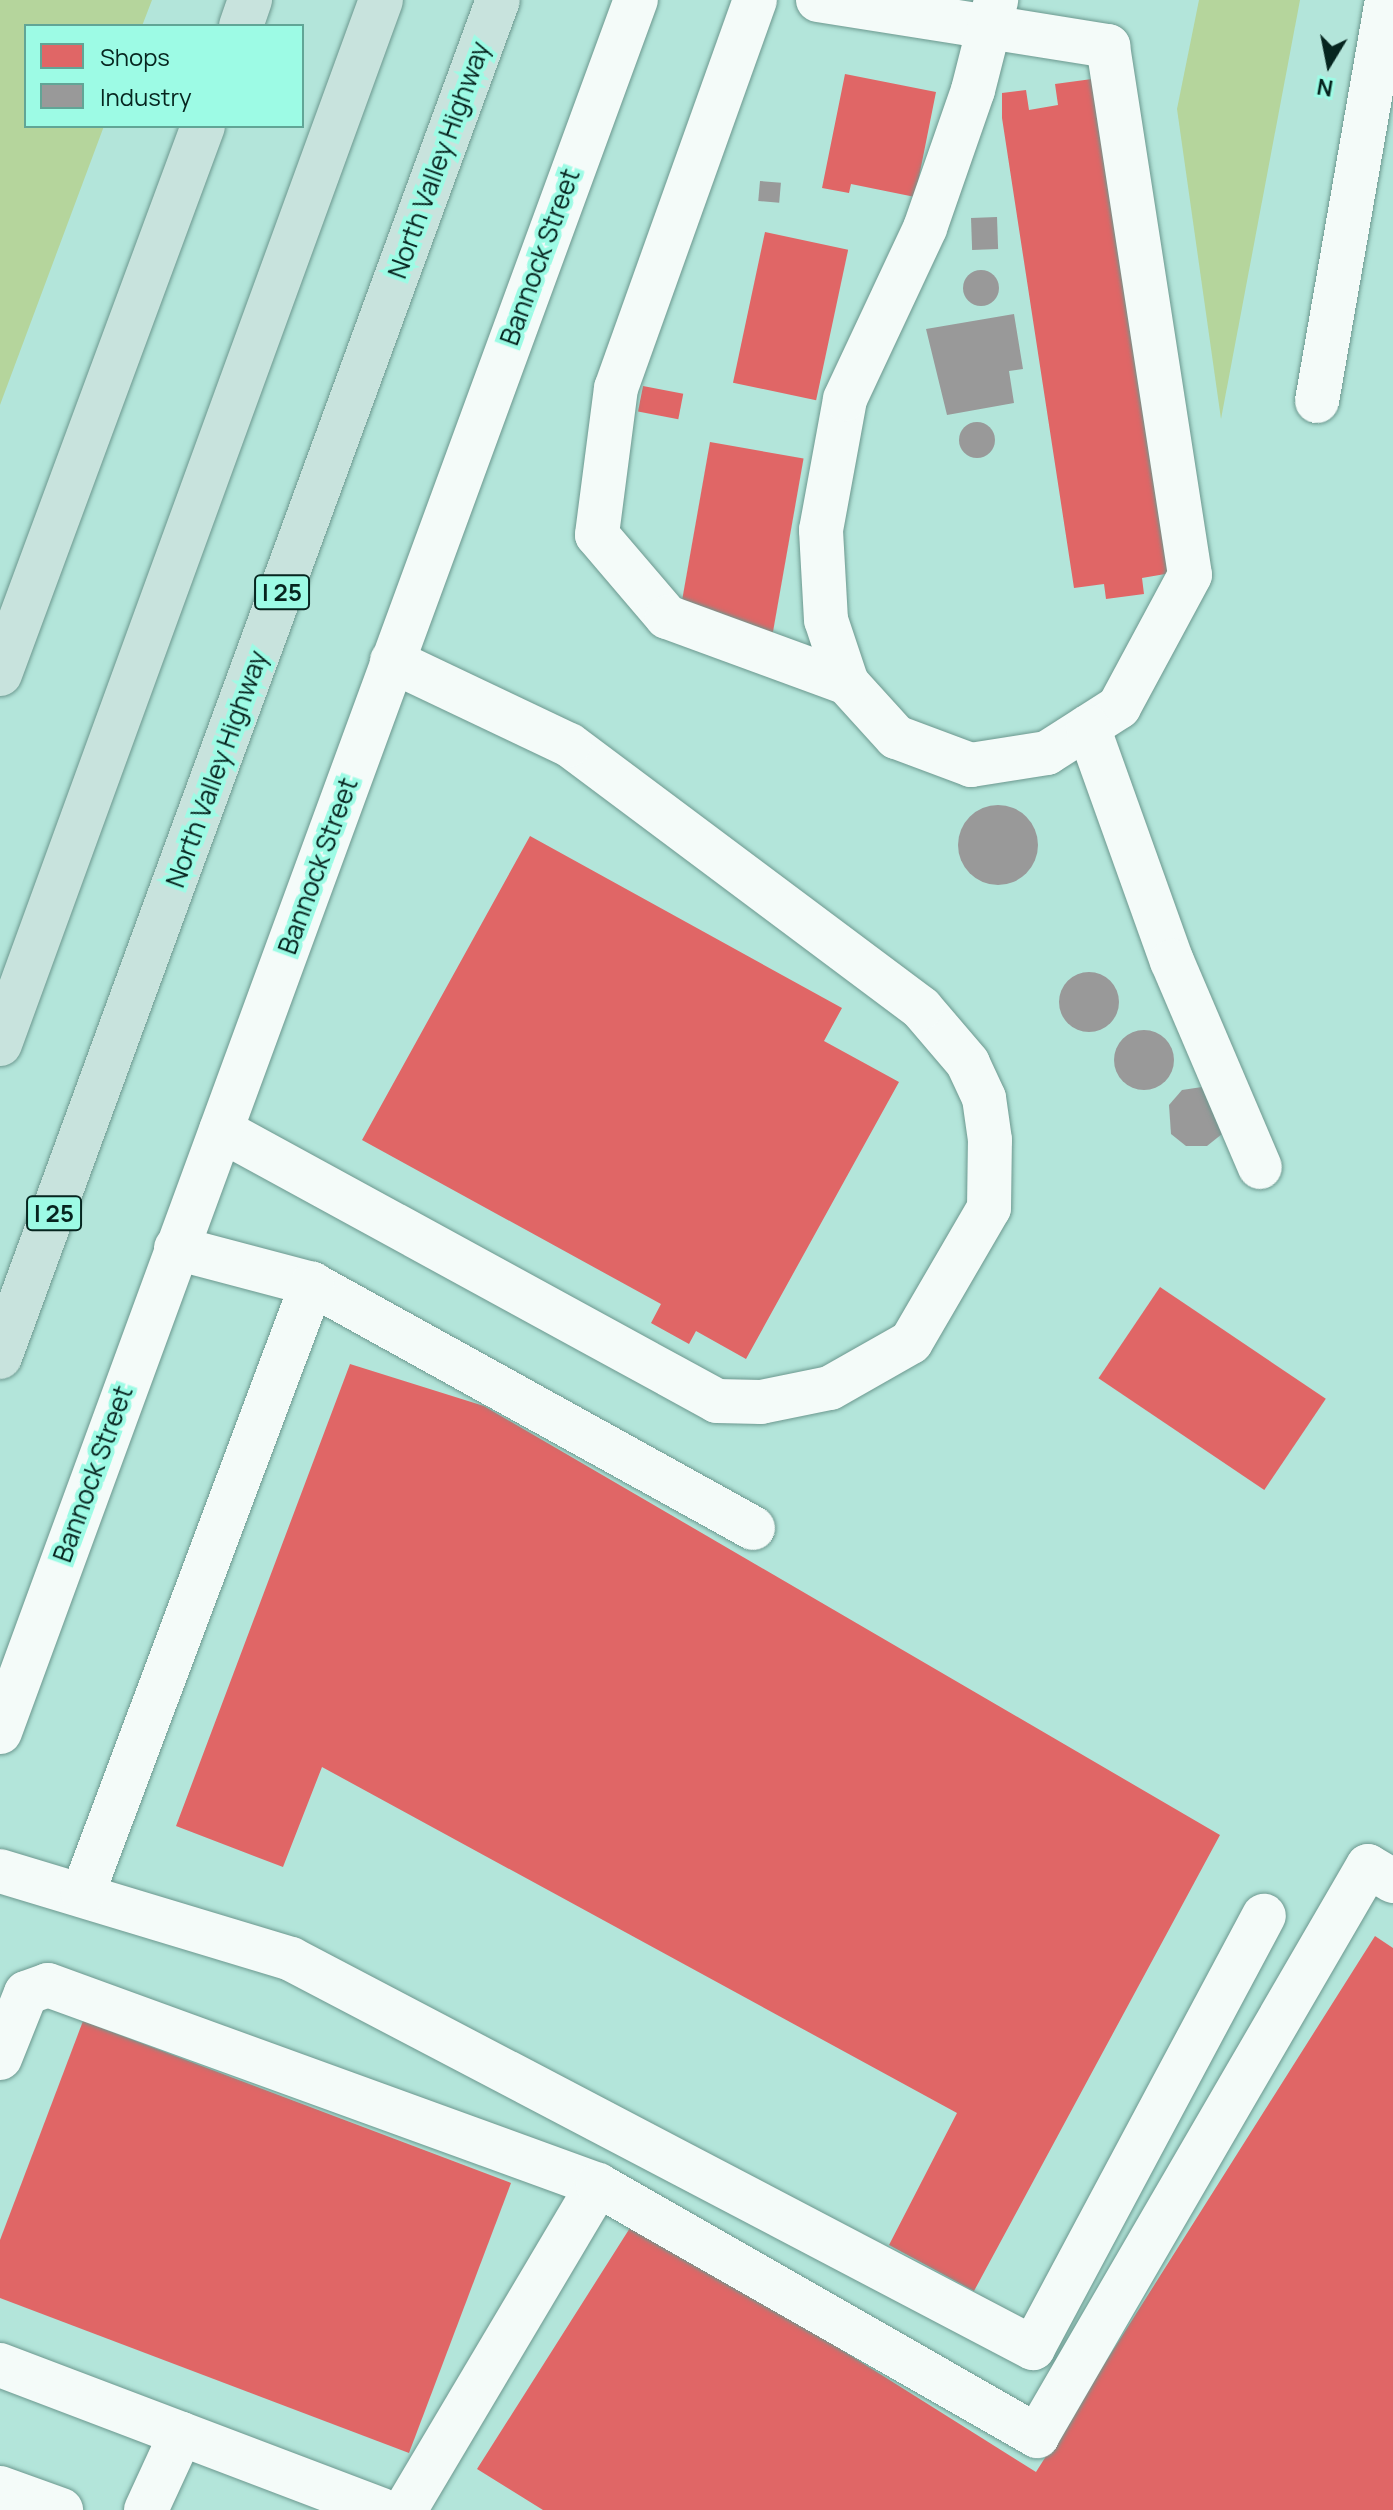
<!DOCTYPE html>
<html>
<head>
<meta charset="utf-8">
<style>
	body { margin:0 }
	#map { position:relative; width:1393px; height:2510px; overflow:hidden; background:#b3e5da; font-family:Manrope,sans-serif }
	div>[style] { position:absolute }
	.green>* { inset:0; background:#b5d59c }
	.shops>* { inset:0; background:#e06666; transform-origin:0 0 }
	.industry>* { inset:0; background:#999; transform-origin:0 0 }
	.round { border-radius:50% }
	.roads { filter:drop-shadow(0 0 2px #6c988f) drop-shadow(0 0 2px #6c988f) }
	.minor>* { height:44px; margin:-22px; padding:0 22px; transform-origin:22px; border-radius:22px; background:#f4fbf9 }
	.highway>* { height:44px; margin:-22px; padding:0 22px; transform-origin:22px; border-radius:22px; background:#c8e3dd }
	span { translate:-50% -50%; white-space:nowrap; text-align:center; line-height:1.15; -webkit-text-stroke:8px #9dfbe5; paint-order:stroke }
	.shield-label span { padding:2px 6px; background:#9dfbe5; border:2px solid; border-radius:6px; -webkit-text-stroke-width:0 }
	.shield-label { font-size:24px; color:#06251f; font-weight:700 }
	.street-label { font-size:26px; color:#06251f }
	.legend { position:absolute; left:24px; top:24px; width:280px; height:104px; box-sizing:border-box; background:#9dfbe5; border:2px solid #61a596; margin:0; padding:10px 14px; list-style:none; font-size:24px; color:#06251f }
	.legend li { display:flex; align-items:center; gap:16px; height:40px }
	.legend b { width:40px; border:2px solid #61a596 }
	.north { position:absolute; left:1289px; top:24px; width:80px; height:80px; -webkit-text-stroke:6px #9dfbe5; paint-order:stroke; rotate:190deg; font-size:22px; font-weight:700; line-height:32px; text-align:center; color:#06251f }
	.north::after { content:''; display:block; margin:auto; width:28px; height:36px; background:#06251f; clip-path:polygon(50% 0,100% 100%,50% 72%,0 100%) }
</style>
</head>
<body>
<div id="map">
	<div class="green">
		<i style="clip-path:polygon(0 0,152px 0,142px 26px,26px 26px,26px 126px,104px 126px,0 405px)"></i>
		<i style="clip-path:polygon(1199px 0,1300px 0,1221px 419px,1177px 109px)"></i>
	</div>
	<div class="shops">
		<i style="clip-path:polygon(845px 74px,936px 92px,915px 197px,851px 184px,849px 193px,822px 188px)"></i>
		<i style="clip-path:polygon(1092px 79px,1171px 573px,1142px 578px,1144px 594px,1106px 599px,1104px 584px,1074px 588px,1002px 118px,1002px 93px,1026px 90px,1029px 110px,1058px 105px,1055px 84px)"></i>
		<i style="left:765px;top:232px;width:85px;height:154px;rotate:12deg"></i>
		<i style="left:643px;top:386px;width:41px;height:26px;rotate:11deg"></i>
		<i style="left:710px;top:442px;width:95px;height:177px;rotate:10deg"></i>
		<i style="clip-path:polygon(530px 836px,842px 1008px,824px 1041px,899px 1082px,746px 1359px,696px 1331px,689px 1344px,651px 1323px,661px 1304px,362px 1140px)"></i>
		<i style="left:1160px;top:1287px;width:200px;height:110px;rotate:34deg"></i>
		<i style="clip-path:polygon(350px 1364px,484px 1406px,1220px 1835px,974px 2291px,889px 2245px,957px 2113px,322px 1767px,283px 1867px,176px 1826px)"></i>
		<i style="clip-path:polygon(1375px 1936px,1393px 1948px,1393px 2510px,543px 2510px,477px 2469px,635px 2220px,1036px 2472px)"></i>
		<i style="clip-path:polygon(83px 2021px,511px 2183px,409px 2453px,0 2298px,0 2240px)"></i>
	</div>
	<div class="industry">
		<i style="left:760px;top:181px;width:21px;height:20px;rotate:5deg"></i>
		<i style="left:997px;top:217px;width:32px;height:26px;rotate:88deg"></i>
		<i class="round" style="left:963px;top:270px;width:36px;height:36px"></i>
		<i style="clip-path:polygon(1014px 314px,1023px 369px,1009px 371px,1014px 403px,947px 415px,926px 329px)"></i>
		<i class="round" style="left:959px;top:422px;width:36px;height:36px"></i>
		<i class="round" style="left:958px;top:805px;width:80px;height:80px"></i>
		<i class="round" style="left:1059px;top:972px;width:60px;height:60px"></i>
		<i class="round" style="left:1114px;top:1030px;width:60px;height:60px"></i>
		<i style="clip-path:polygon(1202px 1087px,1222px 1134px,1207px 1146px,1186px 1146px,1171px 1134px,1169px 1105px,1182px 1090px)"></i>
	</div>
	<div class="roads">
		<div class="minor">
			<i style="left:755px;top:0;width:412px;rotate:109.7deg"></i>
			<i style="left:616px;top:388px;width:148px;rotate:97.4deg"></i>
			<i style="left:597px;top:535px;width:108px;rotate:49.5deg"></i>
			<i style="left:667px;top:617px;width:192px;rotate:20.1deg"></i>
			<i style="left:818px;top:0;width:173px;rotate:9deg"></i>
			<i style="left:989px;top:27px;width:121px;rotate:9.1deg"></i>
			<i style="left:1108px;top:46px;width:535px;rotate:81.19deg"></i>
			<i style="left:1190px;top:575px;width:150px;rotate:118.3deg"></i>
			<i style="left:1119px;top:707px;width:85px;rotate:147.4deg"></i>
			<i style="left:1047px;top:753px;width:77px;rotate:171deg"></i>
			<i style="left:971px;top:765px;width:80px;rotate:-159.5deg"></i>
			<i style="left:896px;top:737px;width:73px;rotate:-132.2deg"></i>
			<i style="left:847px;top:683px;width:66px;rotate:-108.4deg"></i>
			<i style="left:826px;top:620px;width:90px;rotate:-93.2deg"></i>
			<i style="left:821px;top:530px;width:133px;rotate:-79.6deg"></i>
			<i style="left:845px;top:399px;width:189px;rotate:-64.9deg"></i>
			<i style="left:925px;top:228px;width:146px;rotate:-70.8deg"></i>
			<i style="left:973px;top:90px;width:65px;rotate:-75.7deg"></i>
			<i style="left:989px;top:27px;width:28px;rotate:-75deg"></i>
			<i style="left:1317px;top:401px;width:407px;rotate:-80.1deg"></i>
			<i style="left:1088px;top:727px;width:249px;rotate:70.3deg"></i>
			<i style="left:1172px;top:961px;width:224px;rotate:66.9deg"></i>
			<i style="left:221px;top:1130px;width:565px;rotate:28.65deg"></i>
			<i style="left:717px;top:1401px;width:44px;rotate:1.3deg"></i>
			<i style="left:761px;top:1402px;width:70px;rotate:-11.5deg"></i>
			<i style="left:830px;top:1388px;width:93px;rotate:-29.6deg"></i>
			<i style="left:911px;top:1342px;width:155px;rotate:-59.8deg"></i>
			<i style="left:989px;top:1208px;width:68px;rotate:-89.2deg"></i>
			<i style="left:990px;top:1140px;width:42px;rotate:-98.1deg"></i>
			<i style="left:984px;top:1098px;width:38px;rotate:-115deg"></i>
			<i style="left:968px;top:1063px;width:72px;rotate:-130.5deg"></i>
			<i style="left:921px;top:1008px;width:439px;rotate:-143.2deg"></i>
			<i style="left:569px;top:745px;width:196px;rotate:-154.6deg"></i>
			<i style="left:176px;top:1248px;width:141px;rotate:14.8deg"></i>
			<i style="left:312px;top:1284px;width:504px;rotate:28.96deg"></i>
			<i style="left:0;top:1732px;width:1845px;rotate:-69.84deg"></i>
			<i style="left:0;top:1871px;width:304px;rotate:16.8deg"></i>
			<i style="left:291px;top:1959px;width:838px;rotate:27.67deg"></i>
			<i style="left:1033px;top:2348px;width:490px;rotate:-61.9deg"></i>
			<i style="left:83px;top:1893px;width:651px;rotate:-69.39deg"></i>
			<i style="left:0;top:2058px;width:70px;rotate:-68.2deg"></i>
			<i style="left:26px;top:1993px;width:23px;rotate:-20deg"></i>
			<i style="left:48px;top:1985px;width:585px;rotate:19.98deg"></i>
			<i style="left:598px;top:2185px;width:378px;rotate:120.7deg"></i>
			<i style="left:598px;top:2185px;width:506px;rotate:29.76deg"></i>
			<i style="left:1037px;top:2436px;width:659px;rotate:-59.86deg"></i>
			<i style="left:1368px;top:1866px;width:29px;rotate:31deg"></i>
			<i style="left:0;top:2365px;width:408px;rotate:20.8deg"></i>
			<i style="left:0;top:2488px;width:65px;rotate:19.8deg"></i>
			<i style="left:146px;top:2510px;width:84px;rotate:-65.3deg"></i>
		</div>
		<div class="highway">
			<i style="left:241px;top:26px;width:28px;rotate:-71deg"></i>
			<i style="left:0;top:674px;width:584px;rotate:-69.67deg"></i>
			<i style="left:0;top:1044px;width:1111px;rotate:-69.95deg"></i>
			<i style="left:0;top:1357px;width:1445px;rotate:-69.85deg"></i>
		</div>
	</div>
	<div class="shield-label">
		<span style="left:282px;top:592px">I 25</span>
		<span style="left:54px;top:1213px">I 25</span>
	</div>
	<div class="street-label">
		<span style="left:439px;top:160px;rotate:-70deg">North Valley Highway</span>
		<span style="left:540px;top:257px;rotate:-70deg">Bannock Street</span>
		<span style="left:217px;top:769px;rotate:-70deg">North Valley Highway</span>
		<span style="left:318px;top:866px;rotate:-70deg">Bannock Street</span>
		<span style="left:93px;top:1474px;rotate:-70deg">Bannock Street</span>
	</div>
	<ul class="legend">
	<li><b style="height:22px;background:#e06666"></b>Shops</li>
	<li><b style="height:22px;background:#999"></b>Industry</li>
	</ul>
	<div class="north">N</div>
</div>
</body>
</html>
